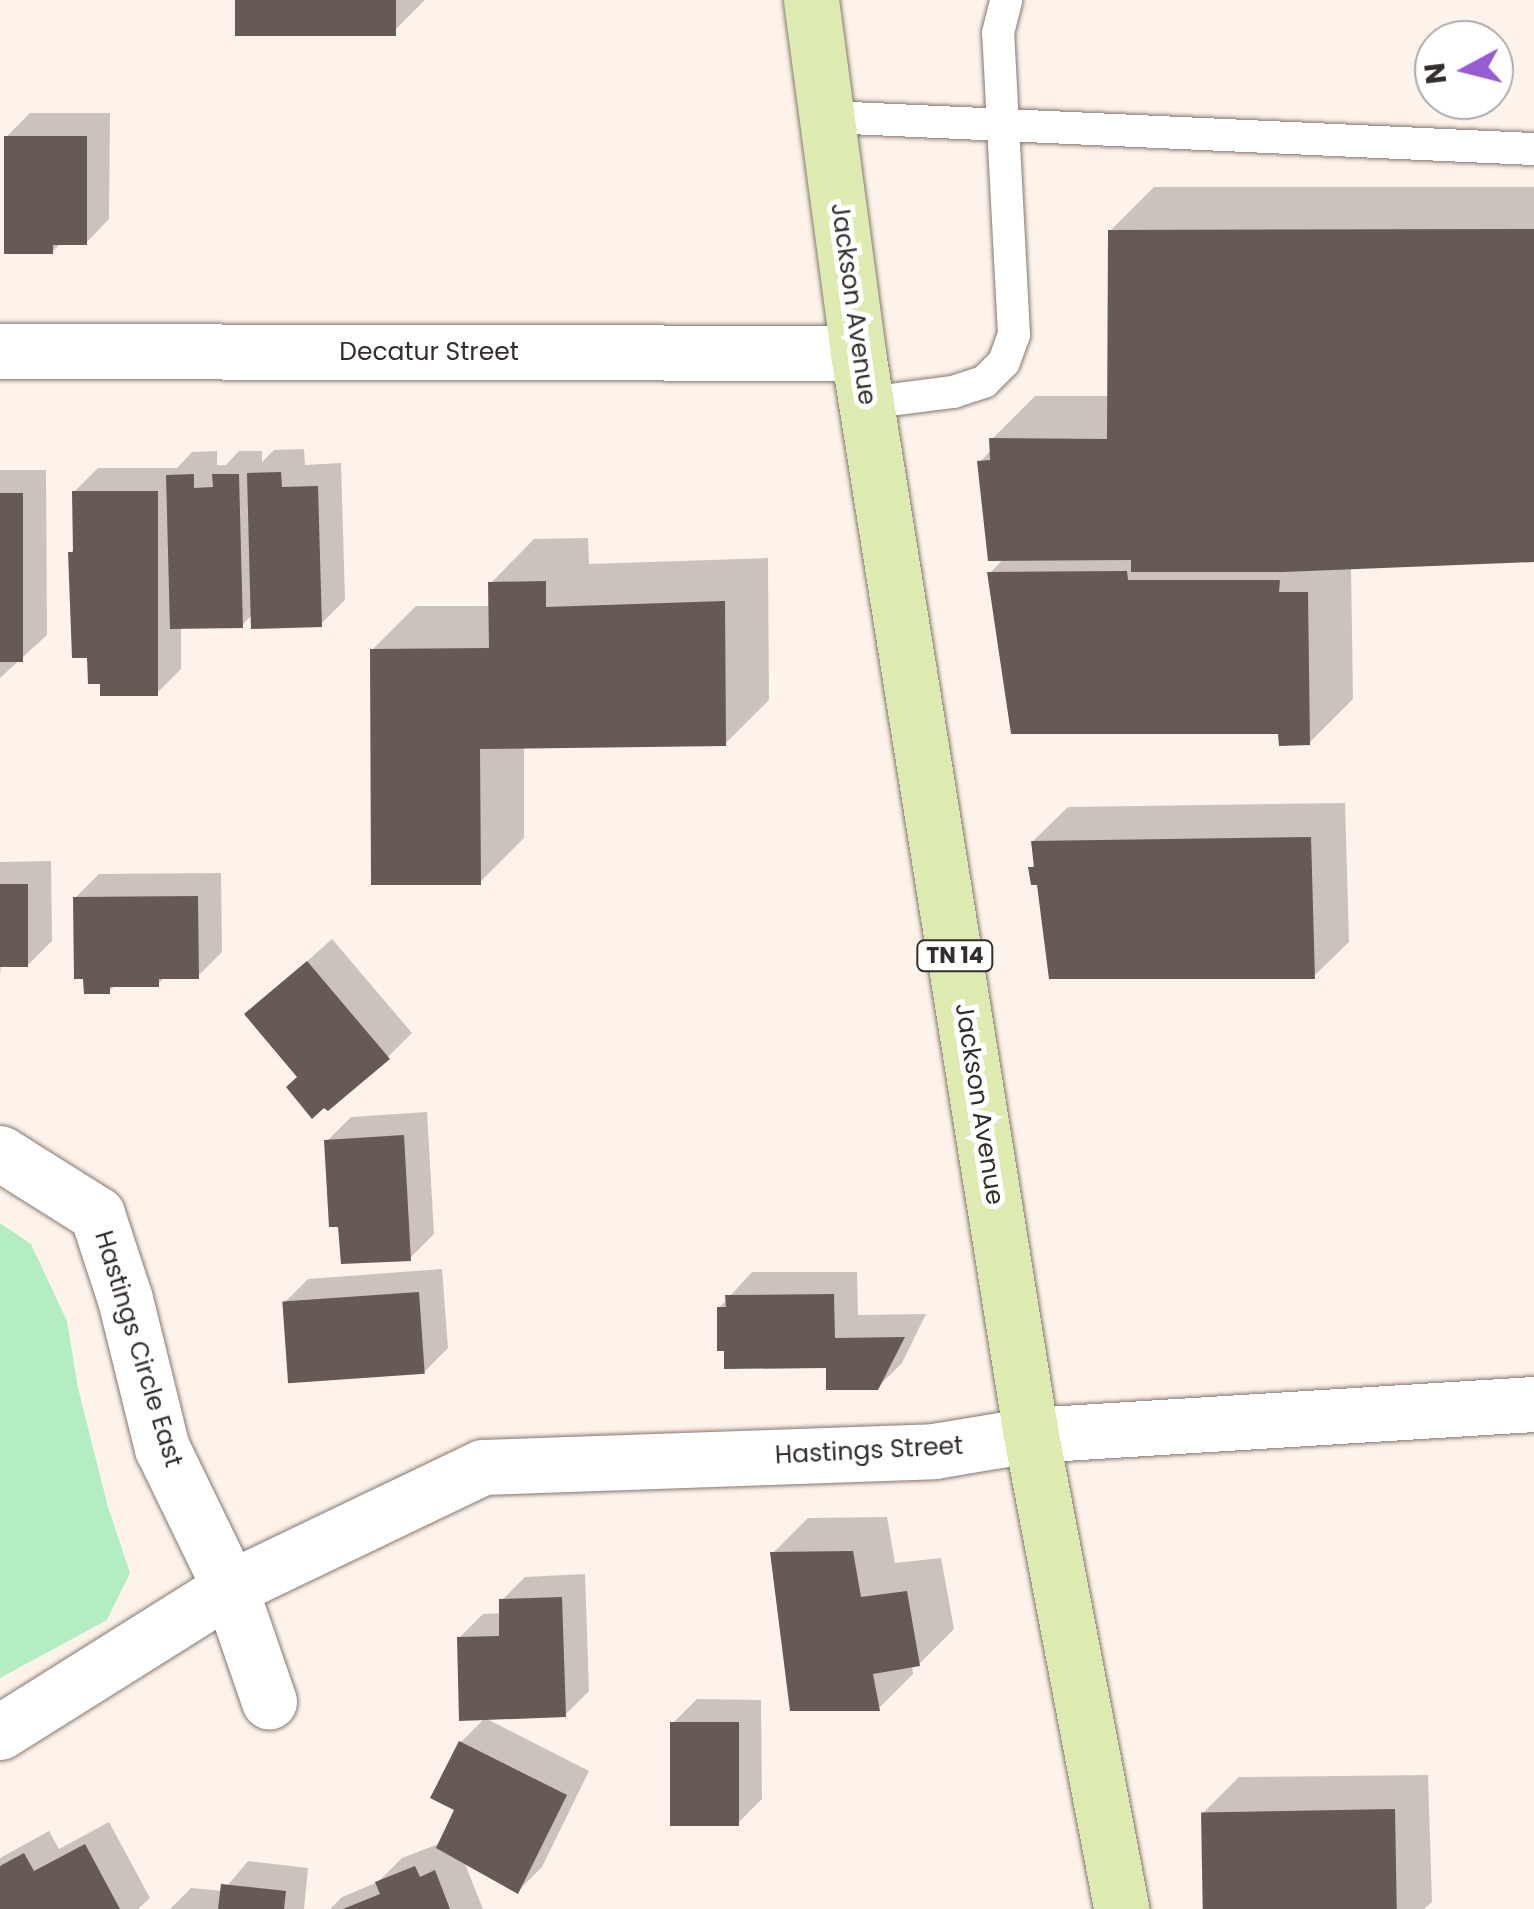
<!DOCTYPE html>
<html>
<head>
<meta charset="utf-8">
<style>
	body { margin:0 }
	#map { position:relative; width:1534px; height:1909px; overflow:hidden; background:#fef3ea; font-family:Poppins,sans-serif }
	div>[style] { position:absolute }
	.green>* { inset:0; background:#b2eec1 }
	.shadow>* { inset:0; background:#0003 }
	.building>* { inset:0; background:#665956; transform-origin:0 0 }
	.roads { filter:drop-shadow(0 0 2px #827870) drop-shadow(0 0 2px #827870) }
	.service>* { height:32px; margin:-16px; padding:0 16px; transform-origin:16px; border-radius:16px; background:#fff }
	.minor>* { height:55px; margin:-27.5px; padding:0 27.5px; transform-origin:27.5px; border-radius:27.5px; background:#fff }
	.primary>* { height:55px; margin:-27.5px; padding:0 27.5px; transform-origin:27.5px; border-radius:27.5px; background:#ddeab0 }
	span { translate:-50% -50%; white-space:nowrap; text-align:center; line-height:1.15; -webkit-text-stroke:10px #fff; paint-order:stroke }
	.shield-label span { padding:2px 8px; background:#fff; border:2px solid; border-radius:8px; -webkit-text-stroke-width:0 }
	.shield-label { font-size:22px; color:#332e2b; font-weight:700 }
	.street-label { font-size:25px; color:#332e2b }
	.north { position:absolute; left:1414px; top:20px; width:100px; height:100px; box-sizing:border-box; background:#fff; border:2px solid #adabaa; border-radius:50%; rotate:263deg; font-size:28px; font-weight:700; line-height:40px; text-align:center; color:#332e2b }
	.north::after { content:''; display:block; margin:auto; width:35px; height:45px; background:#975bd3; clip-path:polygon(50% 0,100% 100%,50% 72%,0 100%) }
</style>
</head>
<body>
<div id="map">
	<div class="green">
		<i style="clip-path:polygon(0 1223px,31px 1244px,67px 1321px,78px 1388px,108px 1507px,130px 1573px,107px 1620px,0 1678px)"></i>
	</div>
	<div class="shadow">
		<i style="clip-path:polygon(237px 0,425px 0,395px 30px)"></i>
		<i style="clip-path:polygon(30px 113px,110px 113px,109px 219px,86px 243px,61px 243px,52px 252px,6px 137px)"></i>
		<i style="clip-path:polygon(1154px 187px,1534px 187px,1534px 560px,1351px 567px,1353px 699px,1309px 743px,990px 573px,1004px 558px,980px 462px,992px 449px,992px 439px,1035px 396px,1110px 396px,1110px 231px)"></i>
		<i style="clip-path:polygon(304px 449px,305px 465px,341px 463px,345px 600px,321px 624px,253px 614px,242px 625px,181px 627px,181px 669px,157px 693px,103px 681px,90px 656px,70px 553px,75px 548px,74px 492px,98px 468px,177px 468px,192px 452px,217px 451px,217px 465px,226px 465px,239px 451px,262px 451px,262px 462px,274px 450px)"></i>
		<i style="clip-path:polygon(0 470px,46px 470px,47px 635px,0 678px)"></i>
		<i style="clip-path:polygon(588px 538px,589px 564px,768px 558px,769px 700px,725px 744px,524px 746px,524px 838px,480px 882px,372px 650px,416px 606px,491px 606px,491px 583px,534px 539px)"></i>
		<i style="clip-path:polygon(1345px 803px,1349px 942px,1314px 976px,1039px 883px,1031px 868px,1036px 863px,1033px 841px,1068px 807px)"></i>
		<i style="clip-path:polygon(51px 861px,52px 941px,28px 965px,1px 965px,0 977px,0 862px)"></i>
		<i style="clip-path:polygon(221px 873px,222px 952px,198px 976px,166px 976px,158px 984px,116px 985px,109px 991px,75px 898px,99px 874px)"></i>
		<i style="clip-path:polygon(332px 939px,412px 1033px,388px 1057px,300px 1076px,248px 1014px)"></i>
		<i style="clip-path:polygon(427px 1112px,434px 1234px,410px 1258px,327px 1141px,351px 1117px)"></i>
		<i style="clip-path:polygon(442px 1269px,448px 1348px,424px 1372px,284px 1303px,308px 1279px)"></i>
		<i style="clip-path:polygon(752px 1272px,857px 1272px,858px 1315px,926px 1314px,902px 1363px,877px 1388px,719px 1308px)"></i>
		<i style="clip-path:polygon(887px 1517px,895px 1563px,941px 1558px,954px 1629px,919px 1664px,912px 1665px,913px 1674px,879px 1708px,773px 1553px,808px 1518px)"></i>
		<i style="clip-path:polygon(585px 1574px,589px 1691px,565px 1715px,459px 1638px,483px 1614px,502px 1613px,501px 1601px,525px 1577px)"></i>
		<i style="clip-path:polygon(697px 1699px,761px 1700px,762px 1799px,738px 1823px,673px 1723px)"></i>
		<i style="clip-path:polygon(485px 1718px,589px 1771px,542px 1867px,518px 1891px,465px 1864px,483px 1909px,330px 1909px,342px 1897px,378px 1882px,402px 1858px,441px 1843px,457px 1809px,461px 1742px)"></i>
		<i style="clip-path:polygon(1428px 1775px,1432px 1902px,1424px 1909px,1220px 1909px,1204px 1812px,1239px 1777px)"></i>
		<i style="clip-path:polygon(109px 1822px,150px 1898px,138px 1909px,0 1909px,0 1858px,49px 1831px,59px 1849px)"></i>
		<i style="clip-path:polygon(248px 1861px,308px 1868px,304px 1909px,170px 1909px,191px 1888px,223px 1891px)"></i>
	</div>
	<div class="building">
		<i style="left:235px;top:0;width:161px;height:36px"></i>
		<i style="clip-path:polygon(4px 136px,87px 136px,87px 245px,53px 245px,53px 254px,4px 254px)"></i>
		<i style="clip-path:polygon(1534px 229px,1534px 562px,1283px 572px,1131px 572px,1131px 560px,988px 561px,977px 461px,990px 460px,989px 438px,1107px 439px,1108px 230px)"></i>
		<i style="clip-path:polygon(281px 472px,282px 487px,318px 486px,322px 627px,251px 629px,247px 473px)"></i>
		<i style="clip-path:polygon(194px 474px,194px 488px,213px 487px,212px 474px,239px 474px,243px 628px,170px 629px,166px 475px)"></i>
		<i style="clip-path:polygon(72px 491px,158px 491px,158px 696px,100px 696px,100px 684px,88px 684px,87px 658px,72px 658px,68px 552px,73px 552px)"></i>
		<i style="left:0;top:493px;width:23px;height:169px"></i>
		<i style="clip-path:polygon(1127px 571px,1128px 580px,1280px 580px,1279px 592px,1308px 592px,1310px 745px,1279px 746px,1278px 734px,1011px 734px,987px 572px)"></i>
		<i style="clip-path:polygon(546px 581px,546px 607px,725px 601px,726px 746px,480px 749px,481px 885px,371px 885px,370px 649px,489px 648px,488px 582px)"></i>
		<i style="clip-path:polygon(1311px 837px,1315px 979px,1049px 979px,1037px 885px,1031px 885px,1028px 867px,1034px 867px,1031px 841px)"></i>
		<i style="left:0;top:884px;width:28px;height:83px"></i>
		<i style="clip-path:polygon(198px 896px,199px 979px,159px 979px,159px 987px,110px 987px,110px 994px,84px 994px,83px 979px,74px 979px,73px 897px)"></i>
		<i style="clip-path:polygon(307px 961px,390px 1059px,328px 1111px,324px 1108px,312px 1119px,286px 1087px,297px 1077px,244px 1014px)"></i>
		<i style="clip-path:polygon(404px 1135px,411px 1261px,341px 1264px,338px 1227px,329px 1227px,324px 1140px)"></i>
		<i style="left:419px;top:1292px;width:82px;height:137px;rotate:86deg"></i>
		<i style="clip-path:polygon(834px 1294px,835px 1338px,905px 1337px,878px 1390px,826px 1390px,826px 1368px,724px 1369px,724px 1351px,717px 1351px,717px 1307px,726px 1307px,725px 1295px)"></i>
		<i style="clip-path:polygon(853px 1551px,861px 1597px,907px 1591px,920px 1666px,873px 1674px,880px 1711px,790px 1711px,770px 1552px)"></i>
		<i style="clip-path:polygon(562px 1597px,566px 1717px,459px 1721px,457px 1637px,499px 1636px,499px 1599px)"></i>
		<i style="left:670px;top:1722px;width:69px;height:104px"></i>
		<i style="clip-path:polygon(459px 1741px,567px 1795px,518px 1894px,436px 1848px,454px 1810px,430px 1798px)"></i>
		<i style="left:1395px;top:1809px;width:100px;height:194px;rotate:89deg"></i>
		<i style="clip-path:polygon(85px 1844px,120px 1909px,0 1909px,0 1866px,24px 1853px,34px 1871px)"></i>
		<i style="clip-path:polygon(415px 1866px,420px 1877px,435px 1870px,450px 1909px,343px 1909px,380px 1894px,375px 1882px)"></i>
		<i style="clip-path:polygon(221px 1884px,286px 1891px,284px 1909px,218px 1909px)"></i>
	</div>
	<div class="roads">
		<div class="service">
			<i style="left:828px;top:117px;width:707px;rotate:2.6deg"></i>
			<i style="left:867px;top:403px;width:87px;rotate:-7.3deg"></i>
			<i style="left:953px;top:392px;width:33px;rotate:-18deg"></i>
			<i style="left:984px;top:382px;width:28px;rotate:-45deg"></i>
			<i style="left:1004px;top:362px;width:29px;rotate:-70deg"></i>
			<i style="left:1014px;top:335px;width:302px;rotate:-93deg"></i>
			<i style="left:998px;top:33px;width:34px;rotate:-76deg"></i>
		</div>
		<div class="minor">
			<i style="left:0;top:351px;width:858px;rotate:0.13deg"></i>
			<i style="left:0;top:1153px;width:115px;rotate:32.2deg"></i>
			<i style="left:97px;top:1214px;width:89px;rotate:71.8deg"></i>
			<i style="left:125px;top:1299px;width:154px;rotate:76.1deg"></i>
			<i style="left:162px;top:1448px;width:156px;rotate:64.1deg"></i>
			<i style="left:230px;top:1588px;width:120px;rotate:71deg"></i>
			<i style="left:0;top:1732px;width:271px;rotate:-32.1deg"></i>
			<i style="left:230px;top:1588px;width:280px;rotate:-25.6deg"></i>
			<i style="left:483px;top:1467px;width:451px;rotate:-2deg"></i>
			<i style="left:934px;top:1451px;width:98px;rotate:-9.4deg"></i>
			<i style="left:1031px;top:1435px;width:504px;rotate:-3.53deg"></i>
		</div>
		<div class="primary">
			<i style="left:811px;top:0;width:356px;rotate:82.4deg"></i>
			<i style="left:858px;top:353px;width:1096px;rotate:80.92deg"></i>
			<i style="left:1031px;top:1435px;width:482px;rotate:79.2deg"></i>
		</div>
	</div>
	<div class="shield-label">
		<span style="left:955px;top:956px">TN 14</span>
	</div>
	<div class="street-label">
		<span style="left:853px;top:304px;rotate:82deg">Jackson Avenue</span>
		<span style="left:429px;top:352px">Decatur Street</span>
		<span style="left:979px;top:1104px;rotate:81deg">Jackson Avenue</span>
		<span style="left:138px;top:1349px;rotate:73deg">Hastings Circle East</span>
		<span style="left:869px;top:1451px;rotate:-3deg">Hastings Street</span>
	</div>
	<div class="north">N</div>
</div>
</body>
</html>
